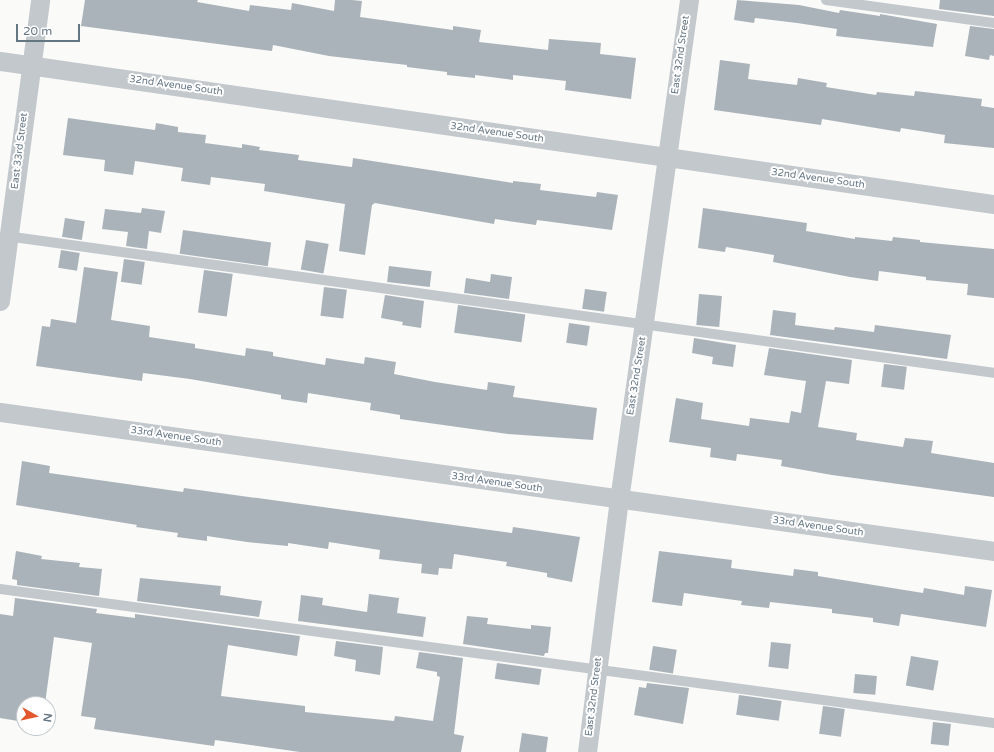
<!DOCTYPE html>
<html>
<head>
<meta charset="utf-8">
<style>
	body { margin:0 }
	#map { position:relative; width:994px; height:752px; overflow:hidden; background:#fafaf8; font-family:"Varela Round",sans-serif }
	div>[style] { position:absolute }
	.building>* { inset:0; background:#aab3b9; transform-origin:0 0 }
	.lane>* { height:10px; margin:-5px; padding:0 5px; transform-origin:5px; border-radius:5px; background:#c3c8cc }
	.street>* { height:19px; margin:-9.5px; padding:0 9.5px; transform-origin:9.5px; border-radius:9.5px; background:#c3c8cc }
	span { translate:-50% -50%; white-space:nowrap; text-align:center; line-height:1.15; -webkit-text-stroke:4px #fff; paint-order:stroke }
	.street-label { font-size:10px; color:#657683 }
	.north { position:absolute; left:16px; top:696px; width:40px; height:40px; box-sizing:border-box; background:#fff; border:1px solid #c1c8cd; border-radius:50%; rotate:98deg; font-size:11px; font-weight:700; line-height:16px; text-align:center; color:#657683 }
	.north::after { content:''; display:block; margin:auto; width:14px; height:18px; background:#e4572e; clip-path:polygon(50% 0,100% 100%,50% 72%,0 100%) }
	.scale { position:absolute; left:16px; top:24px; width:64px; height:18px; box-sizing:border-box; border:2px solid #657683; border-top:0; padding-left:5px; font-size:12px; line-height:14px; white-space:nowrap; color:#657683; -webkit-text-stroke:3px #fff; paint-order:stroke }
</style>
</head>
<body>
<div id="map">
	<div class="building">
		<i style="clip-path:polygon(85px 0,198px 0,197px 2px,249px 11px,250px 5px,291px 10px,292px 3px,334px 11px,335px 0,352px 0,362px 1px,360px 17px,453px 30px,453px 26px,481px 30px,479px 42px,548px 50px,549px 39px,601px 43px,600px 54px,636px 58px,631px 99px,565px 90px,566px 81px,513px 75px,513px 80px,475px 75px,475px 78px,447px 75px,447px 72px,407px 67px,407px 65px,329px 56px,273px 45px,272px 51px,81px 26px)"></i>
		<i style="clip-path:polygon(737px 0,799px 5px,839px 13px,840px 10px,880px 16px,880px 14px,937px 24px,933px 47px,836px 36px,837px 29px,797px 23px,755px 18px,754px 23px,734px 20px)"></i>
		<i style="clip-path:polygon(940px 0,994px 0,994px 16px,939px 9px)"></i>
		<i style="clip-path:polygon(970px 26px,994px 29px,994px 56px,990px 55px,989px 60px,965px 56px)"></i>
		<i style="clip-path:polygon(720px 60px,750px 64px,748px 79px,797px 85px,798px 78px,827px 83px,826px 87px,876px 95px,877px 92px,914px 96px,915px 91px,982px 99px,981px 106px,994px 108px,994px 148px,944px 143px,945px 135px,901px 128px,900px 132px,822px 119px,821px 125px,714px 110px)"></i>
		<i style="clip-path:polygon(68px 118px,155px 130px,156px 123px,178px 127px,178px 132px,206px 135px,205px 143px,242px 148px,242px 144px,260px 147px,259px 150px,299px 155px,298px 160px,352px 167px,353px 158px,513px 183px,513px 181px,541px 184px,540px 190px,596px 197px,597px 192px,618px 195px,612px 230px,537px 220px,536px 225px,495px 219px,494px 224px,375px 203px,372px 205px,365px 255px,339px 251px,345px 204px,264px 191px,265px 184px,211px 177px,210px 185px,181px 181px,183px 168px,135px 161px,133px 175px,104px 171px,105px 160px,63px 155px)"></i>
		<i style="clip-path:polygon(142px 208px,165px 211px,161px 233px,149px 231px,147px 249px,126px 246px,128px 232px,102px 229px,105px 209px,141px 213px)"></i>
		<i style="clip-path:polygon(703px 208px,807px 223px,806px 231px,855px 239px,855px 237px,892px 241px,893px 237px,920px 240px,920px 242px,994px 249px,994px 298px,967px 295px,968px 284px,926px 280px,926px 277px,879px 271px,878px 281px,850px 277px,773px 262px,774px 255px,726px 247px,725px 252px,698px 248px)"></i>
		<i style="left:65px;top:218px;width:20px;height:19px;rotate:9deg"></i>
		<i style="left:183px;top:230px;width:89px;height:24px;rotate:8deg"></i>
		<i style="left:306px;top:240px;width:23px;height:30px;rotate:10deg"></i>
		<i style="left:61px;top:250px;width:19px;height:18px;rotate:9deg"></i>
		<i style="left:124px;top:259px;width:21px;height:23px;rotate:8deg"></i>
		<i style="left:389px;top:266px;width:43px;height:16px;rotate:7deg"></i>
		<i style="clip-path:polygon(84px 267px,118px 272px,111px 320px,150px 326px,149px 337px,195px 344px,195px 348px,245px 356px,246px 348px,273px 352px,273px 356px,325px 365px,326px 358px,364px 364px,365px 357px,396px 362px,394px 374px,435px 382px,487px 390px,488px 382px,515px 386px,513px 397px,597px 408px,593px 440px,508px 434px,400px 419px,400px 415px,370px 410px,371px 403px,308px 393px,307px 403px,281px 399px,281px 395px,190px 379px,143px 373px,142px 381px,36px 366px,42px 326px,50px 327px,51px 319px,76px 323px)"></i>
		<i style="left:204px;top:270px;width:29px;height:43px;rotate:8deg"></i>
		<i style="clip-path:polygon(491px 274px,512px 277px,509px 299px,464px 293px,466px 278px,490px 282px)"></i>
		<i style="left:324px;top:287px;width:23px;height:29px;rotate:7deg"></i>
		<i style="left:585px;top:289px;width:22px;height:20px;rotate:8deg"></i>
		<i style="left:699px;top:294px;width:23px;height:31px;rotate:5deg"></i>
		<i style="clip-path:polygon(385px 295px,424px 301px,421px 328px,402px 325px,403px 322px,381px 318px)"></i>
		<i style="left:458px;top:305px;width:68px;height:28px;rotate:8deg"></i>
		<i style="clip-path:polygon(773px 310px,796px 313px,795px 325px,834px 330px,835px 327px,874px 332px,875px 325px,951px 335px,947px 359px,770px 335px)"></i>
		<i style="left:569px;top:323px;width:21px;height:20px;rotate:8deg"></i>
		<i style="clip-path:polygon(694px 338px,736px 345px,733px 367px,712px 364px,713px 357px,692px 353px)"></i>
		<i style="clip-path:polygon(769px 348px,852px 360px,849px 384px,826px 381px,818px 427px,857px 433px,856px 440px,903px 447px,905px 438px,933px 441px,931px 453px,994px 463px,994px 497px,832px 475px,781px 466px,782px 460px,737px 454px,736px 461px,710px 457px,711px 448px,669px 442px,676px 398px,703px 403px,701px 419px,749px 426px,750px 418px,789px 423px,791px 411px,801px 413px,806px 381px,764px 375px)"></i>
		<i style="left:884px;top:364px;width:23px;height:23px;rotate:7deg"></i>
		<i style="clip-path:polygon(22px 461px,50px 466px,49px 473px,183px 492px,184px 488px,512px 533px,513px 527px,580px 537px,572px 582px,547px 577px,547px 573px,506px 566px,507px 562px,454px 554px,452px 569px,439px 568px,438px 575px,421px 573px,422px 564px,379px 559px,380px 550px,329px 542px,328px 549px,288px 543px,288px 546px,247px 542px,207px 536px,207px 541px,177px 537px,178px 533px,136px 527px,137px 525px,16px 505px)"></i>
		<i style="clip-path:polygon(16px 551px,42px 556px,41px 559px,80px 563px,79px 567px,102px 569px,99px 596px,17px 585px,17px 580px,12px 579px)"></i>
		<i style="clip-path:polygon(659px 551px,732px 560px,731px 568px,793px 576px,794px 569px,818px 572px,818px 576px,923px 593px,924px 588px,964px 595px,965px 586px,992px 590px,986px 627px,901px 614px,899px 626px,873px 622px,873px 618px,832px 613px,832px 609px,770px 602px,769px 608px,741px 605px,742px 601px,684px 593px,682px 606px,652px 602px)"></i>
		<i style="clip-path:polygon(140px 578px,221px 586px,220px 595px,262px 601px,259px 617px,137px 601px)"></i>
		<i style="clip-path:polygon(369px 594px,399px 598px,397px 613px,426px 617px,423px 637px,298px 621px,301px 595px,323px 598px,322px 605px,367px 612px)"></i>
		<i style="clip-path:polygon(15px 598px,97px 609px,96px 613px,135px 618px,135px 614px,300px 636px,297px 656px,228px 645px,221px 696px,305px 706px,305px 712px,394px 721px,395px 716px,433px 721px,440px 677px,437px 676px,437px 672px,416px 668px,419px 652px,463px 658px,454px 734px,464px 736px,461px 752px,300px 752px,215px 740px,214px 746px,94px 729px,96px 718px,81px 716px,92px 643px,54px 637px,45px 704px,24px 704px,24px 722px,0 718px,0 614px,13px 616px)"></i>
		<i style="clip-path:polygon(467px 616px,488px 618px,487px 624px,531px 629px,531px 625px,551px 627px,548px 653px,545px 653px,544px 656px,463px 644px)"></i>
		<i style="clip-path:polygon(336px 641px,383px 647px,380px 675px,355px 671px,356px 660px,334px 656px)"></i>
		<i style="left:771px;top:642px;width:20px;height:25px;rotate:6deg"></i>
		<i style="left:653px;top:646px;width:24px;height:24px;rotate:9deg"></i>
		<i style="left:911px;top:656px;width:28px;height:30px;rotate:10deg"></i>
		<i style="left:497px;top:663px;width:45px;height:16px;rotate:8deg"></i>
		<i style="left:855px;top:674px;width:22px;height:19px;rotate:5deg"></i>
		<i style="clip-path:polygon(647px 683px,689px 688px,683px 724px,634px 715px,639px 687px,646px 688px)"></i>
		<i style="left:739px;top:695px;width:43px;height:20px;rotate:8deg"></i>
		<i style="left:823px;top:706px;width:22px;height:28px;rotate:8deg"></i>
		<i style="left:933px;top:722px;width:18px;height:22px;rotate:6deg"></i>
		<i style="clip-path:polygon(522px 733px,548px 737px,546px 752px,519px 752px)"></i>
	</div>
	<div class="lane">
		<i style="left:826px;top:0;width:170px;rotate:7.8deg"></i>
		<i style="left:6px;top:236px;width:997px;rotate:7.89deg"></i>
		<i style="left:0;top:589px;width:1003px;rotate:7.68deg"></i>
	</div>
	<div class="street">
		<i style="left:0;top:61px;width:1004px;rotate:8.19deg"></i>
		<i style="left:0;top:301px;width:304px;rotate:-82.4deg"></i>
		<i style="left:0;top:412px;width:1004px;rotate:7.96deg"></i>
		<i style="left:587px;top:752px;width:254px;rotate:-82.8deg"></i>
		<i style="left:619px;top:500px;width:505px;rotate:-82.03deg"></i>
	</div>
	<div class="street-label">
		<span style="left:681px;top:55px;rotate:-82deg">East 32nd Street</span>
		<span style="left:176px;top:86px;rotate:8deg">32nd Avenue South</span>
		<span style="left:497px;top:133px;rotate:8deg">32nd Avenue South</span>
		<span style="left:20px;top:151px;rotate:-83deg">East 33rd Street</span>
		<span style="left:818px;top:179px;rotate:8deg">32nd Avenue South</span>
		<span style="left:637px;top:376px;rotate:-81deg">East 32nd Street</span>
		<span style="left:176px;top:437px;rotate:8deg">33rd Avenue South</span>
		<span style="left:497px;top:483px;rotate:8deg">33rd Avenue South</span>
		<span style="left:818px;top:527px;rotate:8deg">33rd Avenue South</span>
		<span style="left:594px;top:697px;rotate:-83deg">East 32nd Street</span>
	</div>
	<div class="north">N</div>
	<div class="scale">20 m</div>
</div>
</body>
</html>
